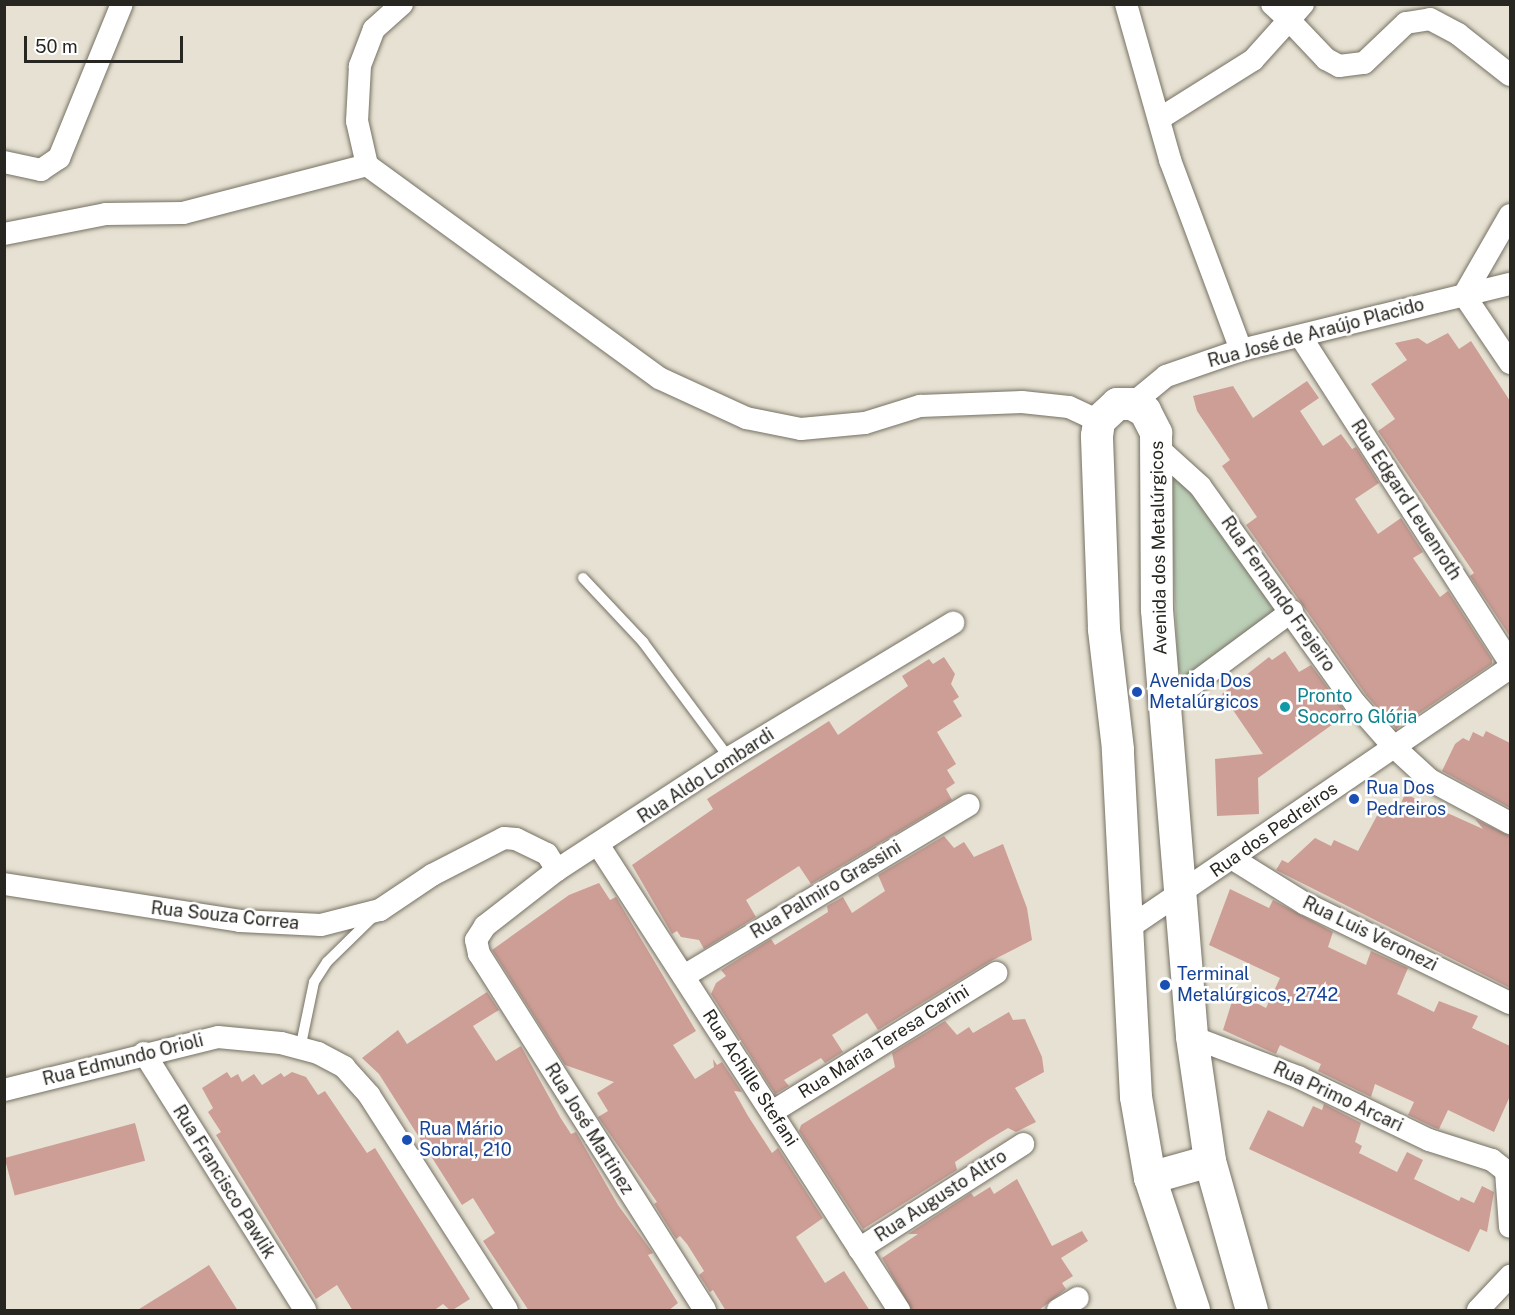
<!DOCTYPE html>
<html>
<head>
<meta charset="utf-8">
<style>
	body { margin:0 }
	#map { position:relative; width:1515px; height:1315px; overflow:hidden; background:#e6e1d2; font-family:"Public Sans",sans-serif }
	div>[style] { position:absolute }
	.green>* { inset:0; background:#bbceb6 }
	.building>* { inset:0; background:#cd9e96; transform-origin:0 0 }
	.roads { filter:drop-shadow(0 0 2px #767164) drop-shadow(0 0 2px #767164) }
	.lane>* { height:10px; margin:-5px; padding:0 5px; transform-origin:5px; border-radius:5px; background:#fff }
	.street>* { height:22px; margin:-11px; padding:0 11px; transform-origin:11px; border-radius:11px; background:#fff }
	.secondary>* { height:32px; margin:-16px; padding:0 16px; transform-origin:16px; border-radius:16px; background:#fff }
	.dots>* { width:16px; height:16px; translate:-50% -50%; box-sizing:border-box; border:3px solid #fff; border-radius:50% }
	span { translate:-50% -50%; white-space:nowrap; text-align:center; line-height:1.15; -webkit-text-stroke:5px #fff; paint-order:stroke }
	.street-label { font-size:18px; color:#282620 }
	.transit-label { font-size:18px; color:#164399 }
	.left { translate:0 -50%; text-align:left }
	.culture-label { font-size:18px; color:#0d838f }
	.frame { position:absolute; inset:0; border:6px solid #282620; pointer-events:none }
	.scale { position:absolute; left:24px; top:36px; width:159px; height:27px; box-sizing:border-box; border:3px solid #282620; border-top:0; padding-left:8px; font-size:18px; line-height:21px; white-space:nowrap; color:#282620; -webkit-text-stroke:4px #fff; paint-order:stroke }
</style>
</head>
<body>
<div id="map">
	<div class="green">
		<i style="clip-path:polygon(1176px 478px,1182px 478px,1286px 609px,1184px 678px,1178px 669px,1170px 482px)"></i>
	</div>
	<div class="building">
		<i style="clip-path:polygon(1448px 333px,1459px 349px,1471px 341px,1510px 401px,1509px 635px,1470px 576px,1474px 573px,1378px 431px,1395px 419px,1371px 384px,1407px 360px,1395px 343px,1418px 338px,1427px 344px)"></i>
		<i style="clip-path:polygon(1307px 381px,1319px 398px,1300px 411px,1323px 446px,1341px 434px,1352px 449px,1356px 447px,1379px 483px,1355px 499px,1378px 534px,1401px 518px,1423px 552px,1413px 558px,1440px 597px,1448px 591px,1492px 659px,1492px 664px,1396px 729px,1366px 695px,1246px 525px,1257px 517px,1222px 466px,1230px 460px,1197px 411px,1193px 396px,1233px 386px,1253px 418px)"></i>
		<i style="clip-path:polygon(1285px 651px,1299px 672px,1311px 665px,1347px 714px,1258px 778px,1259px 814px,1217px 816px,1215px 759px,1263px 754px,1222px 694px,1269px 657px,1272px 660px)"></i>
		<i style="clip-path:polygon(944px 657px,955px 674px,951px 684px,959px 697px,953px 701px,962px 716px,937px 732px,956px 764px,947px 770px,955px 783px,946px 789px,952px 800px,811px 884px,799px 866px,746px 900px,756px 917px,704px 949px,699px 940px,681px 937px,677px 931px,672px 934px,632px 865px,713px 809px,707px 799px,829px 721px,838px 735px,908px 686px,902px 676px,929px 659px,933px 664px)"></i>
		<i style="clip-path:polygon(1486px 731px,1510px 743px,1510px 808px,1442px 771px,1455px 744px,1463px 738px,1469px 741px,1473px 732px,1483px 737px)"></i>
		<i style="clip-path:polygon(1405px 794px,1483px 829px,1475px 819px,1510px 836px,1510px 988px,1276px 870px,1282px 860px,1288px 863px,1315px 838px,1331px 846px,1334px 840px,1358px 851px,1379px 812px,1394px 819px)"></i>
		<i style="clip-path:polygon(944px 836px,954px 848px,964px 842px,974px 857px,1003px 844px,1027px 908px,1032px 940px,989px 962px,878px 1030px,867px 1013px,832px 1035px,843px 1052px,825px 1063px,821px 1058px,784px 1080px,789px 1086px,775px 1094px,711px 994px,716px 983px,726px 976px,721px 970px,771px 939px,775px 945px,828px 912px,827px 906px,843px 897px,852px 913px,885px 891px,878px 875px)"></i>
		<i style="clip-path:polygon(599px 883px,610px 900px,616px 897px,696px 1031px,673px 1045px,695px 1079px,714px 1067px,713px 1059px,717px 1065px,722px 1062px,742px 1092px,734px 1091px,748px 1116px,772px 1153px,778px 1148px,823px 1218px,796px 1237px,825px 1283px,844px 1271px,870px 1311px,726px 1311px,713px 1290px,710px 1292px,699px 1275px,704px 1271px,687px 1244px,680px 1236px,676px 1239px,654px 1204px,657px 1202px,598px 1117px,608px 1111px,597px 1093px,614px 1082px,565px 1065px,492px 950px,569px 895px)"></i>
		<i style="clip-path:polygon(1230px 889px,1269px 908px,1273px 900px,1333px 932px,1328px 947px,1366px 965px,1371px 951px,1408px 968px,1397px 994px,1434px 1012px,1439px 1001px,1478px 1016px,1472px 1028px,1510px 1046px,1510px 1096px,1494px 1132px,1448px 1110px,1439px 1129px,1435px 1128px,1408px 1115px,1414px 1102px,1375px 1084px,1371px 1097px,1318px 1071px,1321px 1064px,1280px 1045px,1276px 1054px,1223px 1030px,1235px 992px,1266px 1008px,1280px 978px,1209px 945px)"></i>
		<i style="clip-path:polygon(487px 992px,499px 1010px,473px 1026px,496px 1061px,521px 1046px,560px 1117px,571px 1134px,576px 1132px,618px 1205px,653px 1253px,648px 1255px,678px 1303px,668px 1311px,529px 1311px,483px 1241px,495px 1233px,473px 1198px,462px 1205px,379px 1074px,362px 1058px,398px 1030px,407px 1044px)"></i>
		<i style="clip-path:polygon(1009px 1012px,1013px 1020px,1025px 1019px,1042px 1057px,1044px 1072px,1015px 1088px,1036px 1122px,1016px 1132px,1008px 1128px,988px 1140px,955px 1162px,957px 1170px,863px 1229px,799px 1131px,801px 1125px,895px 1067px,892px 1053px,945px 1021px,957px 1035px,969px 1027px,973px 1033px)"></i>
		<i style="clip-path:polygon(227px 1072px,231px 1078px,238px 1074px,242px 1082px,254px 1074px,262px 1085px,281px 1073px,284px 1077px,292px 1072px,306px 1077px,318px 1095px,325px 1091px,367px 1153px,375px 1148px,470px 1299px,451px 1311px,443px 1304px,433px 1311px,353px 1311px,337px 1285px,316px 1299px,216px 1135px,221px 1132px,208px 1112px,213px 1108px,202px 1088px)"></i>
		<i style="clip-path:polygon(1324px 1104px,1361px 1123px,1355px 1142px,1362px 1146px,1359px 1153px,1397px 1172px,1407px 1152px,1423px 1160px,1414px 1179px,1459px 1201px,1461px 1197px,1474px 1203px,1482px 1186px,1494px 1192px,1487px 1232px,1480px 1229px,1469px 1252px,1249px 1149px,1268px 1110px,1303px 1127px,1313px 1106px,1322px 1110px)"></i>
		<i style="left:135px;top:1123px;width:39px;height:135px;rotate:75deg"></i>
		<i style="clip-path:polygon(1017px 1179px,1052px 1246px,1082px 1231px,1088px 1241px,1061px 1258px,1073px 1276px,1062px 1283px,1066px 1289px,1038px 1311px,912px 1311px,882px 1258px,918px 1234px,908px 1234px,971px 1193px,974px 1197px,990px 1187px,994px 1194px)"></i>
		<i style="clip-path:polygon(209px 1265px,238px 1311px,136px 1311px,189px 1278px)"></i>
	</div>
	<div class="roads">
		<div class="lane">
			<i style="left:583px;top:578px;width:88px;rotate:46.8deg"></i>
			<i style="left:643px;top:642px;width:144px;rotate:53.4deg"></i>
			<i style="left:300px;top:1049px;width:68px;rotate:-78.2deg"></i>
			<i style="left:314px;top:982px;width:24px;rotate:-57deg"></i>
			<i style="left:327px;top:962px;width:67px;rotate:-44.4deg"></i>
		</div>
		<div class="street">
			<i style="left:402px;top:4px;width:38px;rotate:138deg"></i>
			<i style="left:374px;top:29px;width:40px;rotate:111deg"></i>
			<i style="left:360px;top:66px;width:55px;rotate:93.1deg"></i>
			<i style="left:357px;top:121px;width:45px;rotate:77.2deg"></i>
			<i style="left:367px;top:165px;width:361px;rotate:36.1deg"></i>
			<i style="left:659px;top:378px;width:96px;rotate:24.7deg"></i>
			<i style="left:746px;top:418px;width:56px;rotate:11.3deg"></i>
			<i style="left:801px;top:429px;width:64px;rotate:-5.4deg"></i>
			<i style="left:865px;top:423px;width:58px;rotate:-17.2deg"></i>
			<i style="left:920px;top:406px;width:102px;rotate:-2.2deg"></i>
			<i style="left:1022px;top:402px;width:47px;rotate:6.1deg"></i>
			<i style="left:1069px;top:407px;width:33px;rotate:25deg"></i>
			<i style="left:1126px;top:4px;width:162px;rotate:74.2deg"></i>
			<i style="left:1170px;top:160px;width:203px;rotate:69.5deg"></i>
			<i style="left:1303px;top:4px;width:21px;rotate:131deg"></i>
			<i style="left:1289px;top:20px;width:54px;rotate:46.5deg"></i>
			<i style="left:1326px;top:59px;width:15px;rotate:28deg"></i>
			<i style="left:1339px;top:66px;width:25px;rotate:-7deg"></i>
			<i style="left:1364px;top:63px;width:58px;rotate:-43.6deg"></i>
			<i style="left:1406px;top:23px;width:24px;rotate:-9deg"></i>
			<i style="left:1430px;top:19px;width:32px;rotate:28deg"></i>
			<i style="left:1458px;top:34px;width:66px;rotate:38.3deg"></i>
			<i style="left:1159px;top:119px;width:111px;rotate:-32.1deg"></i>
			<i style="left:1253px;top:60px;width:54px;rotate:-48deg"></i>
			<i style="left:1289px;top:20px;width:23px;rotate:-137deg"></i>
			<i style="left:4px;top:162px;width:38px;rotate:12deg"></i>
			<i style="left:41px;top:170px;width:22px;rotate:-34deg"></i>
			<i style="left:59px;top:158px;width:166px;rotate:-67.8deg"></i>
			<i style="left:1510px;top:215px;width:92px;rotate:119.9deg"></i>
			<i style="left:1464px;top:295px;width:82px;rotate:55.9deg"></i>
			<i style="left:4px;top:234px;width:104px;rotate:-11.1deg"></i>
			<i style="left:106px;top:214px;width:77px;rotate:-0.7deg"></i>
			<i style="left:183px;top:213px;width:190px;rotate:-14.6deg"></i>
			<i style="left:1301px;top:337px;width:386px;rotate:57.3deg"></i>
			<i style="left:1132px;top:404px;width:44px;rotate:-39.5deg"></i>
			<i style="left:1166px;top:376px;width:79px;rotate:-19.1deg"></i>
			<i style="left:1241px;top:350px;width:277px;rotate:-13.8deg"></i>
			<i style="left:1158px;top:448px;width:57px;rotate:42.1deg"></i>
			<i style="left:1200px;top:486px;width:267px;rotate:54.5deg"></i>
			<i style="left:1355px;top:703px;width:57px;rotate:48.5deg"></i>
			<i style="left:1393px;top:746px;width:50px;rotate:42.6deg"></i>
			<i style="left:1430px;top:780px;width:91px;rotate:28.3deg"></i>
			<i style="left:1165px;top:705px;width:158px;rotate:-36.5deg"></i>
			<i style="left:599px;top:846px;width:553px;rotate:57.12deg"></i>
			<i style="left:1233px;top:859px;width:84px;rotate:31.8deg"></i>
			<i style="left:1304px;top:903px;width:229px;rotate:25.9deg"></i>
			<i style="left:4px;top:884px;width:239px;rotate:8.9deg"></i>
			<i style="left:240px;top:921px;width:81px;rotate:2.8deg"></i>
			<i style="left:321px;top:925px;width:61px;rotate:-14.3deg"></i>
			<i style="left:380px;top:910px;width:63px;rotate:-33.9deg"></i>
			<i style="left:432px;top:875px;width:81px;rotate:-27.2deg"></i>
			<i style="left:504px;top:838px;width:12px;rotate:5deg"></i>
			<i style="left:516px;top:839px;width:34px;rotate:26deg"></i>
			<i style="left:547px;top:854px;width:19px;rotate:58deg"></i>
			<i style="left:1127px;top:929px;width:463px;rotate:-34.3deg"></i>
			<i style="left:684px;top:976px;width:332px;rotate:-31deg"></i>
			<i style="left:1192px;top:1037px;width:113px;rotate:20.7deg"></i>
			<i style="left:1298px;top:1077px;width:145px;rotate:25.7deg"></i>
			<i style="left:1429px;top:1140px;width:66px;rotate:17.6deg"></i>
			<i style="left:1492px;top:1160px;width:18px;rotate:38deg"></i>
			<i style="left:1506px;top:1171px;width:56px;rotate:85.9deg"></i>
			<i style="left:144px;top:1053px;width:303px;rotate:57.9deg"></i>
			<i style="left:4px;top:1090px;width:220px;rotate:-13.9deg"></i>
			<i style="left:218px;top:1037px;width:63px;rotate:5.4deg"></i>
			<i style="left:281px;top:1043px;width:38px;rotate:15deg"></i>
			<i style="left:318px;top:1053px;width:30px;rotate:28deg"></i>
			<i style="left:344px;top:1067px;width:38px;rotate:48deg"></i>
			<i style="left:369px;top:1095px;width:255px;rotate:57.3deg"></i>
			<i style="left:772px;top:1112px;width:264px;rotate:-31.8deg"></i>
			<i style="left:859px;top:1249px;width:195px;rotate:-32.6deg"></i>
			<i style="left:705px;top:1310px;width:422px;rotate:-122.4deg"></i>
			<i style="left:479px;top:954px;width:14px;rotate:-102deg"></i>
			<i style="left:476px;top:940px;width:17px;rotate:-57deg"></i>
			<i style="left:485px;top:926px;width:91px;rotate:-37.9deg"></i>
			<i style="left:557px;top:870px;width:205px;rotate:-33.1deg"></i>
			<i style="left:729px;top:758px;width:262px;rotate:-31.1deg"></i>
			<i style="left:1058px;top:1310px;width:23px;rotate:-31deg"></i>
			<i style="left:1478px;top:1310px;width:47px;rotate:-46.7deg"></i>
		</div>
		<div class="secondary">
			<i style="left:1150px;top:1178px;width:62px;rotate:-15.8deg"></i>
			<i style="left:1194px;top:1310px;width:139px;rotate:-108.4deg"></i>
			<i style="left:1150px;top:1178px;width:82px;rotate:-99.8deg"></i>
			<i style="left:1136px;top:1097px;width:348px;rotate:-93deg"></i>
			<i style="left:1118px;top:749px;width:121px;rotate:-96.7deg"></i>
			<i style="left:1104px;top:629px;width:193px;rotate:-92.1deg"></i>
			<i style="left:1097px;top:436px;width:15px;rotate:-82deg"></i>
			<i style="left:1099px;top:421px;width:25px;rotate:-43deg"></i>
			<i style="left:1117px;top:404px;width:15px"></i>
			<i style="left:1132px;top:404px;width:15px;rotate:28deg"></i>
			<i style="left:1145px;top:411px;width:25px;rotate:63deg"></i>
			<i style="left:1156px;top:433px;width:177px;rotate:89.7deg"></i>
			<i style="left:1157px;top:610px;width:428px;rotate:85.3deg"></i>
			<i style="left:1192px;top:1037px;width:125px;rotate:81.7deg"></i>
			<i style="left:1210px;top:1161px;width:155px;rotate:74.3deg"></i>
		</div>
	</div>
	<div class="dots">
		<i style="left:1137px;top:692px;background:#1a4fb4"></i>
		<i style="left:1285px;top:707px;background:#0f9aa8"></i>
		<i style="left:1354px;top:799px;background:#1a4fb4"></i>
		<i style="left:1165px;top:985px;background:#1a4fb4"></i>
		<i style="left:407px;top:1140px;background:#1a4fb4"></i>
	</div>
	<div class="street-label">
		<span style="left:1316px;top:333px;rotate:-15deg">Rua José de Araújo Placido</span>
		<span style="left:1406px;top:500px;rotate:57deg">Rua Edgard Leuenroth</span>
		<span style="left:1159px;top:548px;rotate:-91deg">Avenida dos Metalúrgicos</span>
		<span style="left:1278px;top:594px;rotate:55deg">Rua Fernando Frejeiro</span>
		<span style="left:706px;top:776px;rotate:-33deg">Rua Aldo Lombardi</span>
		<span style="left:1274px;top:830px;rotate:-35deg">Rua dos Pedreiros</span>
		<span style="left:826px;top:890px;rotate:-31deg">Rua Palmiro Grassini</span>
		<span style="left:225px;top:916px;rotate:6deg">Rua Souza Correa</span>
		<span style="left:1370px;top:934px;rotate:26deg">Rua Luis Veronezi</span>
		<span style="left:884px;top:1042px;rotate:-32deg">Rua Maria Teresa Carini</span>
		<span style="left:123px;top:1060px;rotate:-14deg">Rua Edmundo Orioli</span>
		<span style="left:750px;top:1078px;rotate:57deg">Rua Achille Stefani</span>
		<span style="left:1338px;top:1097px;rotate:25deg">Rua Primo Arcari</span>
		<span style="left:589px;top:1129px;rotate:58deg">Rua José Martinez</span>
		<span style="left:224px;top:1182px;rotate:58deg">Rua Francisco Pawlik</span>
		<span style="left:941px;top:1196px;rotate:-33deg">Rua Augusto Altro</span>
	</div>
	<div class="transit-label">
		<span class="left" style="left:1149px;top:692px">Avenida Dos<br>Metalúrgicos</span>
		<span class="left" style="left:1366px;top:799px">Rua Dos<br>Pedreiros</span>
		<span class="left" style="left:1177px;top:985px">Terminal<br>Metalúrgicos, 2742</span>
		<span class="left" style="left:419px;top:1140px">Rua Mário<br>Sobral, 210</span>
	</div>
	<div class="culture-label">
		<span class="left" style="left:1297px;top:707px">Pronto<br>Socorro Glória</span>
	</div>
	<div class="frame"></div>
	<div class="scale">50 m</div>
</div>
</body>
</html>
